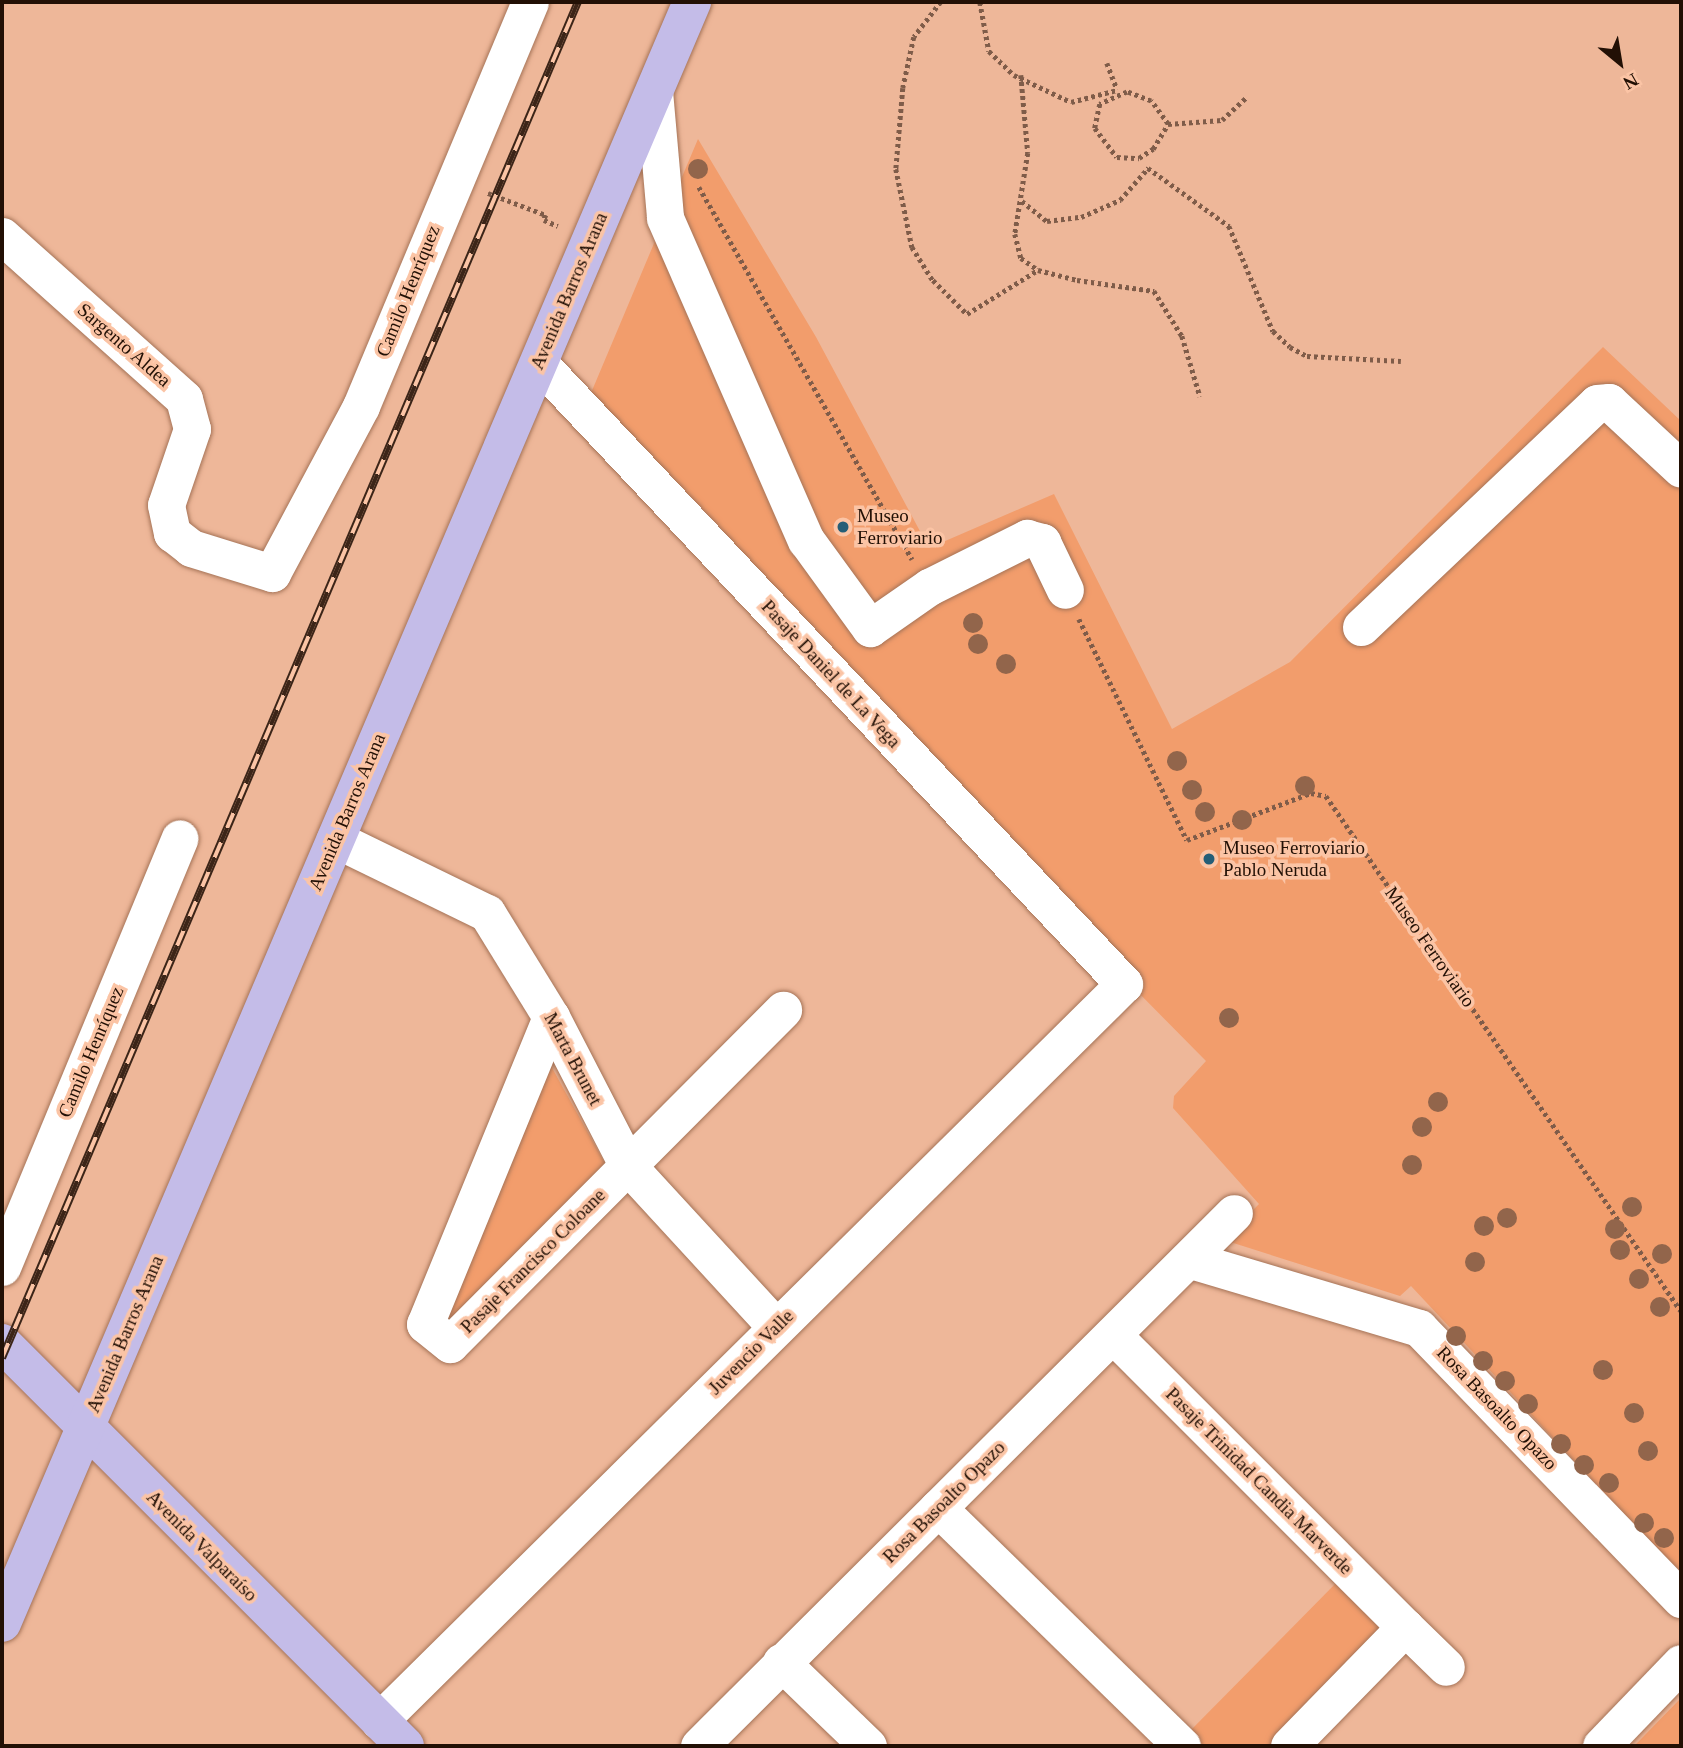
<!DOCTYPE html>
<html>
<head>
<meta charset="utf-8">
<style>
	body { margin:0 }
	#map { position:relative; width:1683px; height:1748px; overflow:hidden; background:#eeb799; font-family:"Times New Roman",serif }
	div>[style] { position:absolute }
	.green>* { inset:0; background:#f29d6c }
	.path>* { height:4.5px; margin-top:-2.25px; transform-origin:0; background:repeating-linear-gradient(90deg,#7f5c49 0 3.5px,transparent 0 7px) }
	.roads { filter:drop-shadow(0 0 2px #a57357) drop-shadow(0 0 2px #a57357) }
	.minor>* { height:37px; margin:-18.5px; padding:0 18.5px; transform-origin:18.5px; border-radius:18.5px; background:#fff }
	.major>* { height:38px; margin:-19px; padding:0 19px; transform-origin:19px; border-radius:19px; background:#c4bce8 }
	.rail>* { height:8px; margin-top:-4px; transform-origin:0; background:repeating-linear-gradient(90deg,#fbc4a5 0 16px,#3c2518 0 32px); box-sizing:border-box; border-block:2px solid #3c2518 }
	.trees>* { width:20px; height:20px; margin:-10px; border-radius:50%; background:#92654b }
	.dots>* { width:19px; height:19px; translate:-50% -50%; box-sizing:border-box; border:4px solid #fbc4a5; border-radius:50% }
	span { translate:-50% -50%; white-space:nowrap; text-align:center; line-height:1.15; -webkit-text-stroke:7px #fbc4a5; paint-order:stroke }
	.street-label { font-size:19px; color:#221005 }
	.poi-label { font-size:19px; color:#221005 }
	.left { translate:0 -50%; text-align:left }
	.frame { position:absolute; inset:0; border:4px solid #221005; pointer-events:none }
	.north { position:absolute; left:1585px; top:28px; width:70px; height:70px; -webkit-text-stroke:5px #fbc4a5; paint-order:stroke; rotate:150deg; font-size:19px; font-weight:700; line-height:28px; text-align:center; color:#221005 }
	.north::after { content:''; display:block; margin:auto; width:24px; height:32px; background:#221005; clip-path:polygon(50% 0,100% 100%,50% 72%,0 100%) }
</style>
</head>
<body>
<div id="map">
	<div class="green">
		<i style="clip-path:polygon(698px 139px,816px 337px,929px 548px,1054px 494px,1172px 729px,1290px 662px,1603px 347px,1681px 421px,1681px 1575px,1411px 1286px,1400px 1296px,1224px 1240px,1259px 1204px,1173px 1108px,1174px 1096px,1206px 1061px,1043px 896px,845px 678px,718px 525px,591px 393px)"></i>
		<i style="clip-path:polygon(546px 1057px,607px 1167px,456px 1318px,448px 1317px,442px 1308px)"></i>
		<i style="clip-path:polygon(1339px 1580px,1386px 1627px,1270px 1746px,1201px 1746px,1188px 1733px)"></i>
		<i style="clip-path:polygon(1681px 1698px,1681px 1746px,1634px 1746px,1643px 1737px)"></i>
	</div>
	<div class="path">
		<i style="left:941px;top:2px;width:44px;rotate:127.6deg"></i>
		<i style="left:914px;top:37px;width:52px;rotate:102.2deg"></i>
		<i style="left:903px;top:88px;width:81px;rotate:94.9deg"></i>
		<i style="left:896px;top:169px;width:80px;rotate:78.4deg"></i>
		<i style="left:912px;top:247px;width:39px;rotate:58deg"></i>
		<i style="left:933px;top:280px;width:48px;rotate:45deg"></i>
		<i style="left:967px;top:314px;width:84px;rotate:-31.8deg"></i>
		<i style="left:980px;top:2px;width:50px;rotate:79.6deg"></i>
		<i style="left:989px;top:51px;width:35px;rotate:44deg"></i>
		<i style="left:1014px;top:75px;width:63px;rotate:25.3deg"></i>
		<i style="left:1071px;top:102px;width:48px;rotate:-14.6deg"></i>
		<i style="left:1107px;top:63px;width:28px;rotate:69deg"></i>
		<i style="left:1021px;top:75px;width:78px;rotate:84.9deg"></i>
		<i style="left:1028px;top:153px;width:82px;rotate:99.1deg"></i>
		<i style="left:1015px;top:234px;width:25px;rotate:76deg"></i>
		<i style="left:1021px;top:258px;width:21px;rotate:35deg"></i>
		<i style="left:1038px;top:270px;width:40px;rotate:14.4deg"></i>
		<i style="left:1077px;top:280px;width:78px;rotate:8.1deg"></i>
		<i style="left:1154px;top:291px;width:53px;rotate:58.1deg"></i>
		<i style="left:1182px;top:336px;width:63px;rotate:73.3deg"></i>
		<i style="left:1168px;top:124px;width:29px;rotate:-126deg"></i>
		<i style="left:1151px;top:101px;width:26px;rotate:-159deg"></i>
		<i style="left:1127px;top:92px;width:30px;rotate:156deg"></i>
		<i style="left:1100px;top:104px;width:25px;rotate:102deg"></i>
		<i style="left:1095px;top:128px;width:36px;rotate:53deg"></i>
		<i style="left:1117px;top:157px;width:22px;rotate:3deg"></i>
		<i style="left:1139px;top:158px;width:17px;rotate:-33deg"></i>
		<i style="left:1153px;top:149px;width:29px;rotate:-59deg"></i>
		<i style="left:1168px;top:124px;width:54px;rotate:-4.2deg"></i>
		<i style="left:1222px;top:120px;width:34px;rotate:-43deg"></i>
		<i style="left:699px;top:187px;width:429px;rotate:60.2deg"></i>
		<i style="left:488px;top:193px;width:62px;rotate:20.8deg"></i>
		<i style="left:546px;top:215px;width:5px;rotate:112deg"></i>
		<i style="left:544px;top:220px;width:15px;rotate:23deg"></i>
		<i style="left:1022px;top:201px;width:32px;rotate:39deg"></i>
		<i style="left:1047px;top:221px;width:34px;rotate:-7deg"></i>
		<i style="left:1081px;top:217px;width:43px;rotate:-23.6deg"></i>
		<i style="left:1120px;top:200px;width:43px;rotate:-48.8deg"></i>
		<i style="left:1148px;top:168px;width:100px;rotate:35.6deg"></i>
		<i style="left:1229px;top:226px;width:114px;rotate:67.3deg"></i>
		<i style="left:1273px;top:331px;width:23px;rotate:43deg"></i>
		<i style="left:1290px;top:347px;width:19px;rotate:28deg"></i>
		<i style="left:1307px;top:356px;width:94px;rotate:3deg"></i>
		<i style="left:1079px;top:619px;width:246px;rotate:64deg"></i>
		<i style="left:1187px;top:840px;width:133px;rotate:-20.8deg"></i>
		<i style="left:1311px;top:793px;width:15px;rotate:11deg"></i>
		<i style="left:1326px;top:796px;width:625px;rotate:55.42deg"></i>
	</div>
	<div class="roads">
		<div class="minor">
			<i style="left:654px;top:91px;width:127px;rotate:85deg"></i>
			<i style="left:665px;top:218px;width:352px;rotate:66.4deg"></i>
			<i style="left:806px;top:540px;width:109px;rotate:54deg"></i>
			<i style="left:870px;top:628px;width:72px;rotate:-34.8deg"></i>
			<i style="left:929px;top:587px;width:110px;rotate:-26.6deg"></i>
			<i style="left:1027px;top:538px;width:16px;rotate:15deg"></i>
			<i style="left:1042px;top:542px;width:53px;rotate:64.4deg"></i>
			<i style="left:2px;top:236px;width:244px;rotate:41.8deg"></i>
			<i style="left:184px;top:399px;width:31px;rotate:75deg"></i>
			<i style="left:192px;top:429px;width:80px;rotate:108.9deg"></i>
			<i style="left:166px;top:505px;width:29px;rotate:78deg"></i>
			<i style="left:172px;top:533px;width:24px;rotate:38deg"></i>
			<i style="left:191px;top:548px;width:85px;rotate:17.2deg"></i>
			<i style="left:272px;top:573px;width:189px;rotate:-61.9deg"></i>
			<i style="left:361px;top:406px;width:438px;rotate:-67.3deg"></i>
			<i style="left:1361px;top:627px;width:325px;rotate:-43.5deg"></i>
			<i style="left:1597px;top:403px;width:12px;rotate:-5deg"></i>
			<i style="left:1609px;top:402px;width:98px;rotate:42.9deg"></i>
			<i style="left:335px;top:839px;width:169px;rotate:26deg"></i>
			<i style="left:487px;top:913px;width:122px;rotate:58.4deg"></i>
			<i style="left:551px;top:1017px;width:168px;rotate:62.7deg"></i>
			<i style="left:628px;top:1166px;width:219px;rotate:47.4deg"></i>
			<i style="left:551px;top:1017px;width:332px;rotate:112.3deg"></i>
			<i style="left:425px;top:1324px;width:32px;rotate:39deg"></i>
			<i style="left:450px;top:1344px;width:472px;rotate:-45.1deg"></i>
			<i style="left:1191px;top:1260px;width:238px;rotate:16.6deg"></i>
			<i style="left:1419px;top:1328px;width:377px;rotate:46deg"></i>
			<i style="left:2px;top:1267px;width:464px;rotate:-67.5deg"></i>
			<i style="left:1113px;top:1335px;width:413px;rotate:45deg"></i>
			<i style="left:1405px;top:1627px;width:166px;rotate:134.3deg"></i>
			<i style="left:938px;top:1508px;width:341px;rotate:44.3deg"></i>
			<i style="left:1405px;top:1627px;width:57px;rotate:44.3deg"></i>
			<i style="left:781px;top:1662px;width:121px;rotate:44deg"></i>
			<i style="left:379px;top:1721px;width:1048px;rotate:-44.69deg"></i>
			<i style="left:1124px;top:984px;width:853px;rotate:-133.29deg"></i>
			<i style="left:699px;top:1746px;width:755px;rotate:-44.89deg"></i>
			<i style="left:1601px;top:1746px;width:115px;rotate:-46.1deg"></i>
		</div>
		<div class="major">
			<i style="left:2px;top:1343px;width:570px;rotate:45deg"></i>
			<i style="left:2px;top:1623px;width:1762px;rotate:-66.94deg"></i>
		</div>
	</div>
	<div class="rail">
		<i style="left:2px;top:1358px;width:1473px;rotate:-66.99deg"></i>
	</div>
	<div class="trees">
		<i style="left:698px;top:169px"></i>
		<i style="left:973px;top:623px"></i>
		<i style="left:978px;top:644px"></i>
		<i style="left:1006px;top:664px"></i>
		<i style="left:1177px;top:761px"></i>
		<i style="left:1305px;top:786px"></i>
		<i style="left:1192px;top:790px"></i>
		<i style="left:1205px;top:812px"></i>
		<i style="left:1242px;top:820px"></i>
		<i style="left:1229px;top:1018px"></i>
		<i style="left:1438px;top:1102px"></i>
		<i style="left:1422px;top:1127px"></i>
		<i style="left:1412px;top:1165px"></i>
		<i style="left:1632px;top:1207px"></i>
		<i style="left:1507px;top:1218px"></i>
		<i style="left:1484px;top:1226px"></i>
		<i style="left:1615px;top:1229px"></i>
		<i style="left:1620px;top:1250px"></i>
		<i style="left:1662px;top:1254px"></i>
		<i style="left:1475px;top:1262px"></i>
		<i style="left:1639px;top:1279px"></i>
		<i style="left:1660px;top:1307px"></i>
		<i style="left:1456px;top:1336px"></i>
		<i style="left:1483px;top:1361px"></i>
		<i style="left:1603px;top:1370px"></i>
		<i style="left:1505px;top:1381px"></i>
		<i style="left:1528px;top:1404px"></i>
		<i style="left:1634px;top:1413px"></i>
		<i style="left:1561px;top:1444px"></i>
		<i style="left:1648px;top:1451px"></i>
		<i style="left:1584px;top:1465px"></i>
		<i style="left:1609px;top:1483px"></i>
		<i style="left:1644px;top:1523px"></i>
		<i style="left:1664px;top:1538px"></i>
	</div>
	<div class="dots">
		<i style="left:843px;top:527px;background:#255e77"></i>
		<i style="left:1209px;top:859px;background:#255e77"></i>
	</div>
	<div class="street-label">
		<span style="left:408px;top:291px;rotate:-68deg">Camilo Henríquez</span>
		<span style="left:569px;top:291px;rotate:-67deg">Avenida Barros Arana</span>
		<span style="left:124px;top:345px;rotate:41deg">Sargento Aldea</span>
		<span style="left:831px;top:674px;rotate:47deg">Pasaje Daniel de La Vega</span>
		<span style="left:347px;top:812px;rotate:-67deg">Avenida Barros Arana</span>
		<span style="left:1430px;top:947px;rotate:55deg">Museo Ferroviario</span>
		<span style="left:91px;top:1052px;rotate:-67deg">Camilo Henríquez</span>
		<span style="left:573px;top:1059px;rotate:62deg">Marta Brunet</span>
		<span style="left:533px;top:1261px;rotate:-45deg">Pasaje Francisco Coloane</span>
		<span style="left:125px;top:1334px;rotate:-67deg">Avenida Barros Arana</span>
		<span style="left:751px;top:1352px;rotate:-45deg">Juvencio Valle</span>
		<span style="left:1497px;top:1408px;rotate:46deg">Rosa Basoalto Opazo</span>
		<span style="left:1259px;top:1481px;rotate:45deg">Pasaje Trinidad Candia Marverde</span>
		<span style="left:944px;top:1502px;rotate:-45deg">Rosa Basoalto Opazo</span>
		<span style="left:202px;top:1546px;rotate:45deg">Avenida Valparaíso</span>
	</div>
	<div class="poi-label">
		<span class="left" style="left:857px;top:527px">Museo<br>Ferroviario</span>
		<span class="left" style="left:1223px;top:859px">Museo Ferroviario<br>Pablo Neruda</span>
	</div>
	<div class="frame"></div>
	<div class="north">N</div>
</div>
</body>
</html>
